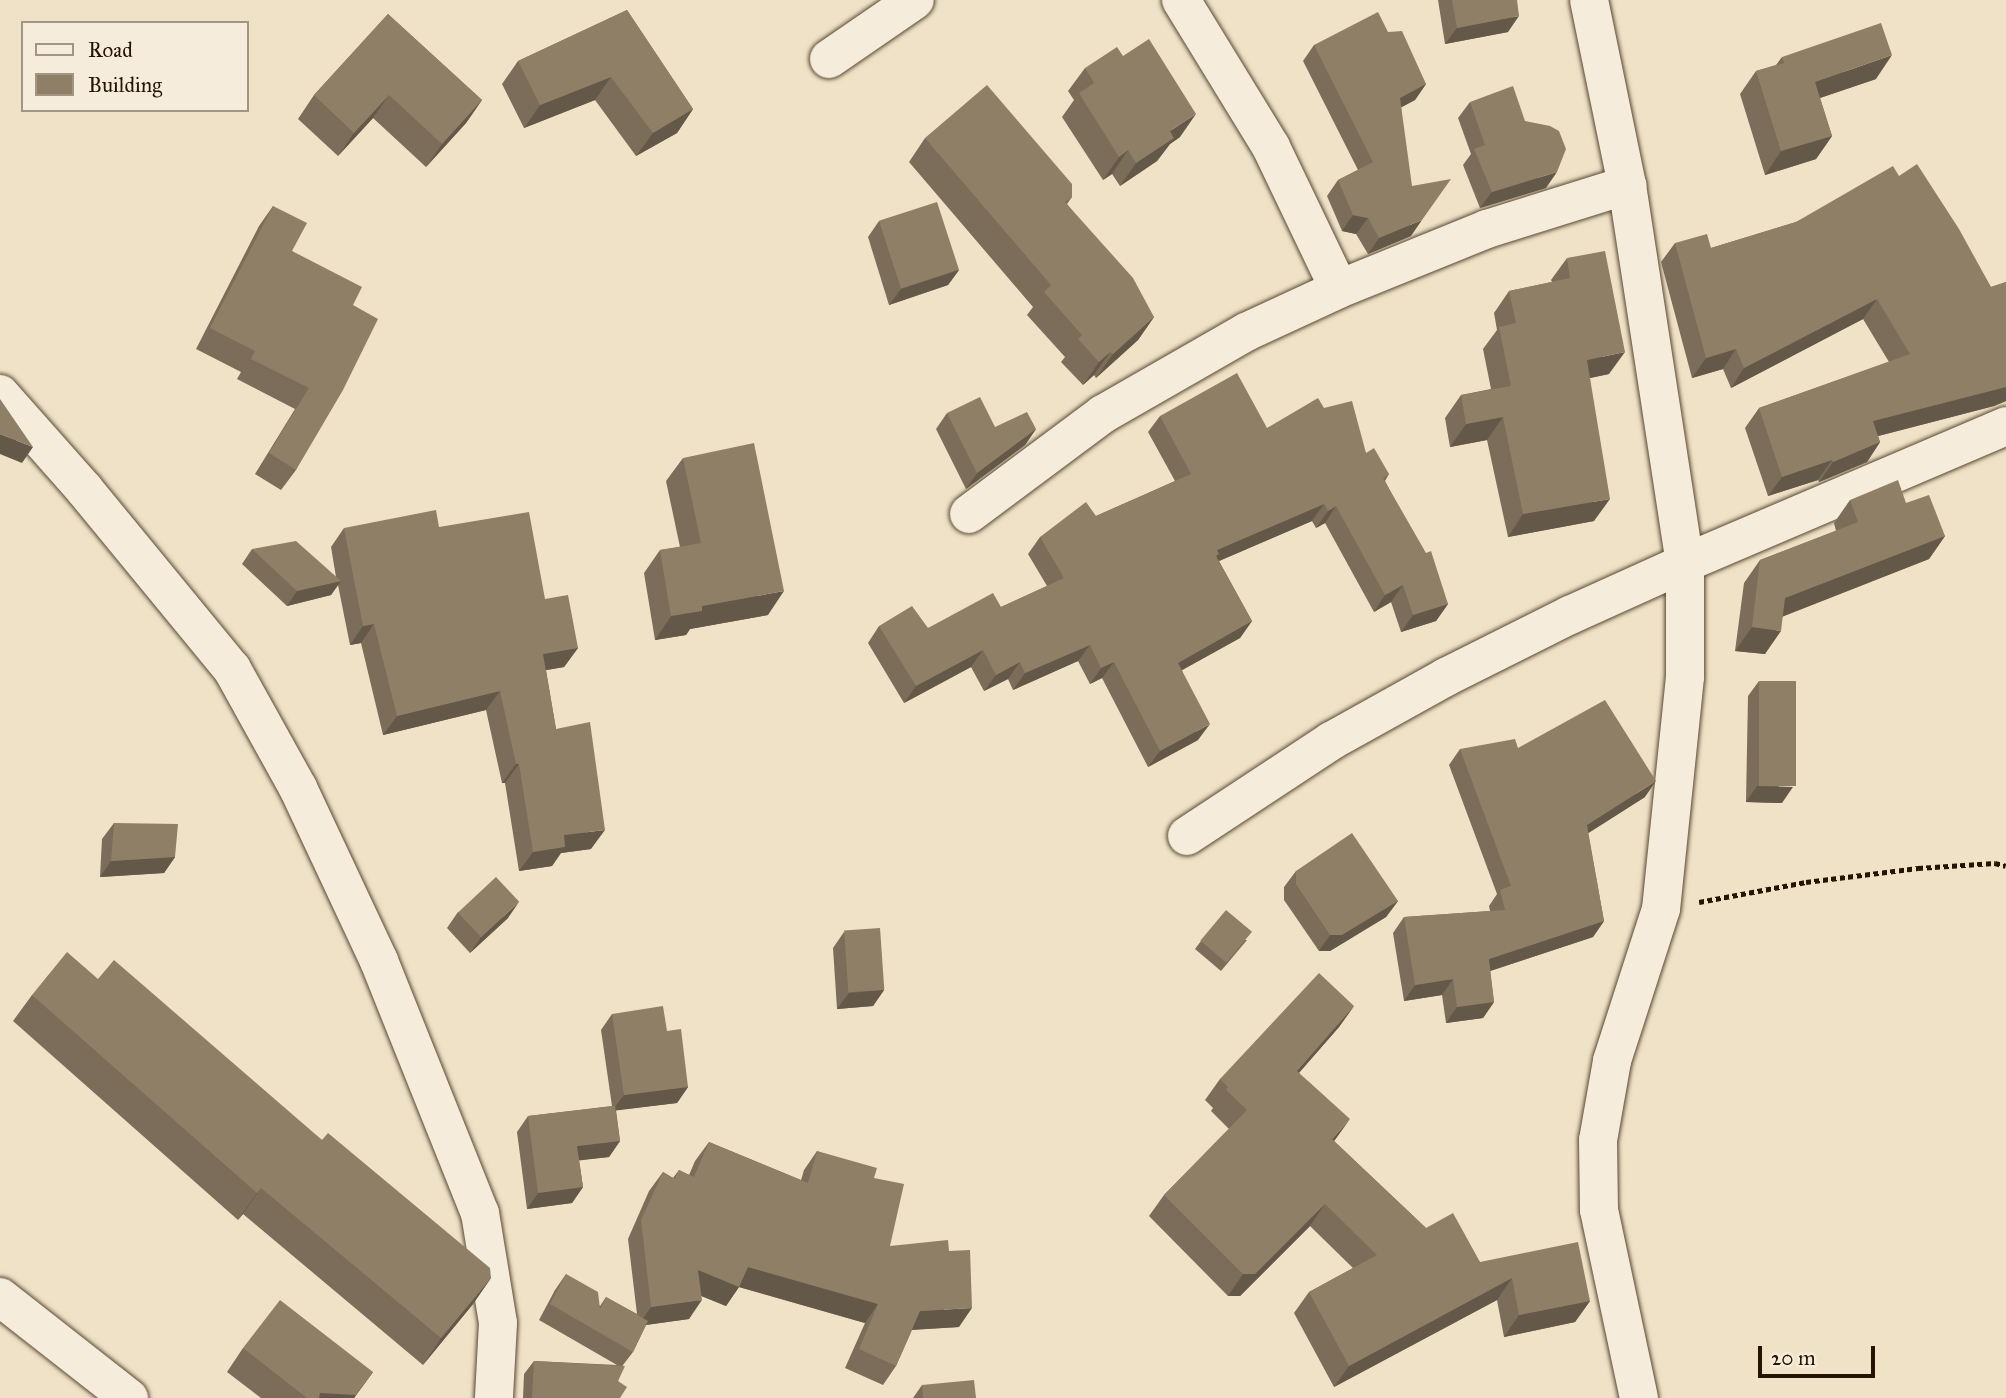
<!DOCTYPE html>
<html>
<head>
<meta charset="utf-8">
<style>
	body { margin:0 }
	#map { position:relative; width:2006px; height:1398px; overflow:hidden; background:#f0e2c7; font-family:"IM FELL Great Primer",serif }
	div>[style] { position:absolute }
	.path>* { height:4.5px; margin-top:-2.25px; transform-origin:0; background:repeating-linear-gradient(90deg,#261400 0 5px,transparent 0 8.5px) }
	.roads { filter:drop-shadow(0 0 2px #584832) drop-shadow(0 0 2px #584832) }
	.minor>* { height:38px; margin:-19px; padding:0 19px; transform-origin:19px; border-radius:19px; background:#f5ecdb }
	.wall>* { inset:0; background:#7b6d59 }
	.shaded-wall>* { inset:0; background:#645948 }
	.building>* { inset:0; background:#8f7f67; transform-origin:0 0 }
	span { translate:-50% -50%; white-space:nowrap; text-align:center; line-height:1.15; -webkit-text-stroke:5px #f5ecdb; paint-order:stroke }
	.legend { position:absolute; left:21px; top:21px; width:228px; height:91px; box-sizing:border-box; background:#f5ecdb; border:2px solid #a29683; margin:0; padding:9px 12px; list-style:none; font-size:21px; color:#261400 }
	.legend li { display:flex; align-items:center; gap:14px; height:35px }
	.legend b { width:35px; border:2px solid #a29683 }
	.scale { position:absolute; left:1758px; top:1346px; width:117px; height:32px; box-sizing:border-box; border:4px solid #261400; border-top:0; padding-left:9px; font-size:21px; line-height:24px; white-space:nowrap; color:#261400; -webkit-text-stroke:5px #f5ecdb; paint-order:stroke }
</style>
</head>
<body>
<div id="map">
	<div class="path">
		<i style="left:1699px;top:902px;width:109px;rotate:-10.6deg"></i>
		<i style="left:1806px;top:882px;width:113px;rotate:-7.1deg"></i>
		<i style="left:1918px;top:868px;width:77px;rotate:-3.7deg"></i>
		<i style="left:1995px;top:863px;width:11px;rotate:15deg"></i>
	</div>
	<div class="roads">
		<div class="minor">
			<i style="left:1181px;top:0;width:172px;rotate:58.5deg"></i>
			<i style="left:1271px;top:147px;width:157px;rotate:64.4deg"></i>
			<i style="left:1589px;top:0;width:189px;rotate:78.4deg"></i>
			<i style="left:1627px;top:185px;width:382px;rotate:81.3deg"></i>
			<i style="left:1685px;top:563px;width:114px;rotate:90deg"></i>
			<i style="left:1685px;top:677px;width:233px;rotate:95.9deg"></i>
			<i style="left:1661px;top:909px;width:160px;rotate:107.9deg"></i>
			<i style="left:1612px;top:1061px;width:80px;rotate:100deg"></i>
			<i style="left:1598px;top:1140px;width:70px;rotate:89.2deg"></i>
			<i style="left:1599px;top:1210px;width:192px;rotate:78deg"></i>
			<i style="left:829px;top:59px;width:104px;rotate:-34.5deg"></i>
			<i style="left:0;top:394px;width:127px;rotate:48.5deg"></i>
			<i style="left:84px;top:489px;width:233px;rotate:50.6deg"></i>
			<i style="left:232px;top:669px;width:136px;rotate:61deg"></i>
			<i style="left:298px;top:788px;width:191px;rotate:64.9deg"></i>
			<i style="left:379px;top:961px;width:271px;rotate:68.2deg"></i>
			<i style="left:480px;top:1213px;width:111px;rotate:80.7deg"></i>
			<i style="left:498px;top:1323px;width:75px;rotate:93.1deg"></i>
			<i style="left:969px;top:514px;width:167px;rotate:-36.7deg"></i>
			<i style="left:1103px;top:414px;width:165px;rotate:-29.8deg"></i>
			<i style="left:1246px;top:332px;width:102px;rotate:-24.8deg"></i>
			<i style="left:1339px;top:289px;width:160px;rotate:-22.1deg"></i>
			<i style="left:1487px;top:229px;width:147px;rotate:-17.4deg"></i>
			<i style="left:1187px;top:836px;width:173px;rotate:-33.4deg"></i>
			<i style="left:1331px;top:741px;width:132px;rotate:-29.1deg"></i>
			<i style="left:1446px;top:677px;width:139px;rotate:-26.6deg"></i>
			<i style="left:1570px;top:615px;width:126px;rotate:-24.3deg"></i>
			<i style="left:1685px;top:563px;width:349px;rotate:-23.1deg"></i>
			<i style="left:0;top:1297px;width:164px;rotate:38.1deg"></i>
		</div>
	</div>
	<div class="wall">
		<i style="clip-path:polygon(1438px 0,1517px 0,1508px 32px,1445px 44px)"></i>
		<i style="clip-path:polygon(627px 10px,693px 109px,677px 133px,636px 156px,595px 100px,524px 128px,502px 84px,518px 61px)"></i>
		<i style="clip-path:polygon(388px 14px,482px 100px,466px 123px,426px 167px,373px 118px,338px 156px,298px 119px,314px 95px)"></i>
		<i style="clip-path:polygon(1388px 32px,1426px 84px,1415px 100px,1401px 107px,1411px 236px,1368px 254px,1356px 234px,1342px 231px,1327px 196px,1338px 180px,1358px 170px,1303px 61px,1314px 45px)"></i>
		<i style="clip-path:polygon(1782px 57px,1876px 79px,1820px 98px,1832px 136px,1816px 159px,1765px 175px,1740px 94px,1756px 71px,1776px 65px)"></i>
		<i style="clip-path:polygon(1085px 68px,1180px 137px,1170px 144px,1157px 161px,1120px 186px,1112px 174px,1103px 180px,1062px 117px,1074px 100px,1068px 91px)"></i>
		<i style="clip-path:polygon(1470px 102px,1546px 188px,1480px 208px,1463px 165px,1471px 154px,1458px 118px)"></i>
		<i style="clip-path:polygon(925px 138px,1072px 197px,1067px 204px,1154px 317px,1138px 340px,1096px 378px,1094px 375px,1083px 385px,1061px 362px,1065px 357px,1027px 315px,1033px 307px,909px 162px)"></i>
		<i style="clip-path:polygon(1899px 176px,1991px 287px,2006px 282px,2006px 401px,1994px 406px,1878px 436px,1880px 442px,1867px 462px,1819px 482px,1818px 480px,1768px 496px,1745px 428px,1759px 408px,1889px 362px,1863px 319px,1731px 388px,1723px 369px,1692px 378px,1661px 262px,1675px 243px,1711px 248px,1796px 222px)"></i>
		<i style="clip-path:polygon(273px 206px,292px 251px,353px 305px,296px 470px,281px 490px,255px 474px,295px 409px,237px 379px,241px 372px,196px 349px,259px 226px)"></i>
		<i style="clip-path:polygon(879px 221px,959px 270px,948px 285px,889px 305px,868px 237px)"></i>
		<i style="clip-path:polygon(1567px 258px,1609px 374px,1590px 378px,1594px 521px,1508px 537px,1487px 440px,1450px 447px,1445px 418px,1461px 395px,1491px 389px,1483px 349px,1497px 330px,1494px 313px,1509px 291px,1552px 282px,1551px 280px)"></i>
		<i style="clip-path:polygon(1324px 408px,1366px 453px,1389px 474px,1385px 481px,1448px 604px,1436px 621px,1401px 632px,1391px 602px,1374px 612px,1325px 523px,1316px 528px,1312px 521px,1219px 561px,1252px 621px,1240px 638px,1182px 670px,1198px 740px,1148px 767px,1102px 678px,1090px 684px,1078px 661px,1013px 690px,1008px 679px,984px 691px,971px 667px,904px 703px,868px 643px,879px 626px,928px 628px,1001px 607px,1047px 586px,1028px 554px,1040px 537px,1096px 516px,1175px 481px,1148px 432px,1160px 416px,1267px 428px)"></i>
		<i style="clip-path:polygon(947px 413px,995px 427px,1036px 429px,1025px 445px,966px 489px,936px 429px)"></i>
		<i style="clip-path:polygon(683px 458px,768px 615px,690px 629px,686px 635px,655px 640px,644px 573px,660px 550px,680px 547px,666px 481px)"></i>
		<i style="clip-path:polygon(1850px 500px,1906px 503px,1945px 536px,1929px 559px,1783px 616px,1765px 654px,1735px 651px,1744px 583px,1760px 560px,1836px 531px,1834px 523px)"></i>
		<i style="clip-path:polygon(439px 527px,545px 599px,578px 648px,564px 667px,546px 670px,556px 729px,591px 849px,561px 853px,552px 866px,519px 871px,505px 783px,502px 783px,486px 710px,383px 735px,361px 643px,350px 645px,338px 585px,331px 595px,287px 606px,242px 564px,252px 549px,336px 577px,331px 547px,344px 528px)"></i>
		<i style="clip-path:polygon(1759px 681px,1782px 803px,1746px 802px,1748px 696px)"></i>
		<i style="clip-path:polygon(1518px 748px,1645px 797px,1588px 833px,1604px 921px,1593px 937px,1490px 971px,1494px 1002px,1483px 1018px,1446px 1023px,1442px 995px,1404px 1001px,1393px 933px,1404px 917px,1490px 911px,1489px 906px,1497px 894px,1449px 765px,1460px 749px)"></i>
		<i style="clip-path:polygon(114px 823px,175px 857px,164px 873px,100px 877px,102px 839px)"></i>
		<i style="clip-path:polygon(1296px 871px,1398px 901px,1386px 917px,1330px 951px,1319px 951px,1284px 900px,1284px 887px)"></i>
		<i style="clip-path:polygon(458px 912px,508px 918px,470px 953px,447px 928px)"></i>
		<i style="clip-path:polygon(844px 932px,884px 990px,873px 1006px,837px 1009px,833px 948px)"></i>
		<i style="clip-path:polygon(1247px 940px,1221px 971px,1195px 949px,1201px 941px)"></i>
		<i style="clip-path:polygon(98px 979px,322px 1140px,491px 1278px,473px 1304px,423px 1365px,243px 1214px,238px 1220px,13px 1021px,32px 995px)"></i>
		<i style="clip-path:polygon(1354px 1006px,1339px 1027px,1299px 1073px,1334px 1141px,1426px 1228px,1480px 1262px,1590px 1301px,1575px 1322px,1504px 1337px,1497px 1300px,1334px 1387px,1294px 1313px,1309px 1292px,1353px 1268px,1310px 1226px,1240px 1296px,1228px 1296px,1149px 1216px,1164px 1195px,1229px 1129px,1211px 1111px,1213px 1108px,1205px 1100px,1220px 1079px)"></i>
		<i style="clip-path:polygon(612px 1014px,667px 1031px,688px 1087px,677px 1103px,616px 1110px,620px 1141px,609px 1157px,579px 1160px,583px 1187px,572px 1203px,527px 1209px,517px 1132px,528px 1116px,612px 1106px,601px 1030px)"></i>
		<i style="clip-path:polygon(709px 1142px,801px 1180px,804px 1170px,817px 1151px,874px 1178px,890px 1246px,959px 1327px,912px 1330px,896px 1366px,883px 1385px,845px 1368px,865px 1323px,739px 1287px,726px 1306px,701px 1296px,689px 1319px,646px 1325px,633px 1352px,623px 1365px,618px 1381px,620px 1398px,523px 1398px,524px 1374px,534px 1361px,617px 1365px,539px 1320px,555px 1290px,566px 1274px,600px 1306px,606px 1297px,637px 1314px,628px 1239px,649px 1191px,663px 1172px,673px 1178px,679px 1170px,689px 1175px,695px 1161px)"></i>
		<i style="clip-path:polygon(243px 1348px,373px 1372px,354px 1398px,261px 1398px,227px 1372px)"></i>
		<i style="clip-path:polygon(922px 1385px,976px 1398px,913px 1398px)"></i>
	</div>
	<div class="shaded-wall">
		<i style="clip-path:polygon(1519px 16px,1508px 32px,1445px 44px,1457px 28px)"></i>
		<i style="clip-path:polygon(1892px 55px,1876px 79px,1799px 105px,1815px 82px)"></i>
		<i style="clip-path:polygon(611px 77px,595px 100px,524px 128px,540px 105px)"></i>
		<i style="clip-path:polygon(1426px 84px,1415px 100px,1389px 114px,1400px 98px)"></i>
		<i style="clip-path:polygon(389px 95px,373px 118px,338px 156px,354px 133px)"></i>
		<i style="clip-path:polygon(482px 100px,466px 123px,426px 167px,442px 144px)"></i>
		<i style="clip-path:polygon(693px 109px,677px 133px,636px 156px,653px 133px)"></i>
		<i style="clip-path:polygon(1196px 114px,1180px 137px,1170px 144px,1157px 161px,1120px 186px,1136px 163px,1170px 131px)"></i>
		<i style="clip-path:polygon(1832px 136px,1816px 159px,1765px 175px,1781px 151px)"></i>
		<i style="clip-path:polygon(1128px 150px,1112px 174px,1103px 180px,1119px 157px)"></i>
		<i style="clip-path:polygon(1557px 172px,1546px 188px,1480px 208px,1492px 192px)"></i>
		<i style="clip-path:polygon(1353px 215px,1368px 218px,1356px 234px,1342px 231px)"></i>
		<i style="clip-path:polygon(1422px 220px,1411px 236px,1368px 254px,1379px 238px)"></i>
		<i style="clip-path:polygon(959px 270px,948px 285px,889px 305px,901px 289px)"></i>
		<i style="clip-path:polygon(1877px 299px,1863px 319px,1731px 388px,1744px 368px)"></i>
		<i style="clip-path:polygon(1154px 317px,1138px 340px,1096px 378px,1113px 354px)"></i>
		<i style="clip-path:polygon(1736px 349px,1723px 369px,1692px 378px,1706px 358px)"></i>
		<i style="clip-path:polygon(1110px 352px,1094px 375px,1083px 385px,1099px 362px)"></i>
		<i style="clip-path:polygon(1625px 352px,1609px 374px,1571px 382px,1587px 360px)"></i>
		<i style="clip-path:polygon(2006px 387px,2006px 401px,1994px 406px,1859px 441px,1873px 421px)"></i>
		<i style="clip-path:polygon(1503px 417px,1487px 440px,1450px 447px,1466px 424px)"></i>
		<i style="clip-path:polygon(1036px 429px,1025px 445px,966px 489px,977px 473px)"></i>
		<i style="clip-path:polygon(0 434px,33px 447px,22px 463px,0 454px)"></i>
		<i style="clip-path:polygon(1880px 442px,1867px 462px,1819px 482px,1833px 462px)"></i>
		<i style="clip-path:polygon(1832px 460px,1818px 480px,1768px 496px,1782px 477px)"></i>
		<i style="clip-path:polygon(1610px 499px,1594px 521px,1508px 537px,1523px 514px)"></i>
		<i style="clip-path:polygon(1324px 504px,1312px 521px,1212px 564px,1217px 550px)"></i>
		<i style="clip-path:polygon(1336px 506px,1325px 523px,1316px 528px,1328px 511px)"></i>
		<i style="clip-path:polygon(1945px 536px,1929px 559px,1769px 622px,1785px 598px)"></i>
		<i style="clip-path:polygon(341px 581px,331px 595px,287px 606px,297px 591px)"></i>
		<i style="clip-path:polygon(1403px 585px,1391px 602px,1374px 612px,1385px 595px)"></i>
		<i style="clip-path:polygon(784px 591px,768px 615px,690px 629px,686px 635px,655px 640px,671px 616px,702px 606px)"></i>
		<i style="clip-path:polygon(1448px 604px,1436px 621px,1401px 632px,1413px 615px)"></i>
		<i style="clip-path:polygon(1252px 621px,1240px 638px,1166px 679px,1178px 663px)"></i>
		<i style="clip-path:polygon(374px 624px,361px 643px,350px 645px,363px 626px)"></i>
		<i style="clip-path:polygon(1752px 627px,1781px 631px,1765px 654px,1735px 651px)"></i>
		<i style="clip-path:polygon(1090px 645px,1078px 661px,1013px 690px,1025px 673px)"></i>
		<i style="clip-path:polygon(578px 648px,564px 667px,530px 673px,543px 654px)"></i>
		<i style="clip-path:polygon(983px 650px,971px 667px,904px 703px,916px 686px)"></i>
		<i style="clip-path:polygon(1020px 662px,1008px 679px,984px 691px,996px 675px)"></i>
		<i style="clip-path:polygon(1114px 662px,1102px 678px,1090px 684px,1101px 668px)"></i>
		<i style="clip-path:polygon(500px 691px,486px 710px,383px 735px,397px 716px)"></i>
		<i style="clip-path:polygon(1210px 724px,1198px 740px,1148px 767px,1160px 751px)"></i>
		<i style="clip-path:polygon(516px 764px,519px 764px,505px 783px,502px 783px)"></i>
		<i style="clip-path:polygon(1656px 781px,1645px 797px,1576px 841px,1587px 825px)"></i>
		<i style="clip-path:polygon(1757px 786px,1793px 787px,1782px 803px,1746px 802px)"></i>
		<i style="clip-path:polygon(605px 830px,591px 849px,561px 853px,552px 866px,519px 871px,533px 852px,564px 835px)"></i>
		<i style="clip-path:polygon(175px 857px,164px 873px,100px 877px,111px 861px)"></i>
		<i style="clip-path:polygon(1398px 901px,1386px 917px,1330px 951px,1319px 951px,1330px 935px)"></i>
		<i style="clip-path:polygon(519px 902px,508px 918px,470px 953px,481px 937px)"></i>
		<i style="clip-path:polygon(1604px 921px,1593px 937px,1478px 975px,1489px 959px)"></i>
		<i style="clip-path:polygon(1453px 979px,1442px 995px,1404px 1001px,1415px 985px)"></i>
		<i style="clip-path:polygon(884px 990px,873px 1006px,837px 1009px,849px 993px)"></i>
		<i style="clip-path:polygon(1494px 1002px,1483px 1018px,1446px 1023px,1457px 1007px)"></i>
		<i style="clip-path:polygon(1354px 1006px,1339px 1027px,1282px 1092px,1297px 1071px)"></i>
		<i style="clip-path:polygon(688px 1087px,677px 1103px,612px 1111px,624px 1095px)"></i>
		<i style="clip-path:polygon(1350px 1119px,1335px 1140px,1317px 1160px,1332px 1139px)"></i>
		<i style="clip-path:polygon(620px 1141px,609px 1157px,566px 1162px,577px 1146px)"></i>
		<i style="clip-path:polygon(583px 1187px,572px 1203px,527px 1209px,538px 1193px)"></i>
		<i style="clip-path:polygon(261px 1188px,243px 1214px,238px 1220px,257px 1193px)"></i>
		<i style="clip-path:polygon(1325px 1204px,1310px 1226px,1240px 1296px,1228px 1296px,1243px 1274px)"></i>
		<i style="clip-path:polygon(748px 1267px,878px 1304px,865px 1323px,739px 1287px,726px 1306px,685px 1289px,698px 1270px)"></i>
		<i style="clip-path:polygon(491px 1278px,473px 1304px,423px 1365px,441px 1338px)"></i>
		<i style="clip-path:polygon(1512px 1278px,1497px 1300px,1334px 1387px,1349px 1366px)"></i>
		<i style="clip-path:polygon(702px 1300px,689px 1319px,638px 1326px,651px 1307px)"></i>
		<i style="clip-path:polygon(1590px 1301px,1575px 1322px,1504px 1337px,1519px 1315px)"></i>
		<i style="clip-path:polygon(972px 1308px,959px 1327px,907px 1330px,920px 1311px)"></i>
		<i style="clip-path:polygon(373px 1372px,354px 1398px,316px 1398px,320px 1393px)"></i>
	</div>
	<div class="building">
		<i style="clip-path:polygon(1452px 0,1517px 0,1519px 16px,1457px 28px)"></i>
		<i style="clip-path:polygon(627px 10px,693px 109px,653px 133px,611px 77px,540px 105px,518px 61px)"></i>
		<i style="clip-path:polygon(1378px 12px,1388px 32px,1402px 31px,1426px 84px,1400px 98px,1412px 186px,1451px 179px,1422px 220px,1379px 238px,1368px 218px,1353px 215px,1338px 180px,1373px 162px,1314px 45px)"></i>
		<i style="clip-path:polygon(388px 14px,482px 100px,442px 144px,389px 95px,354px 133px,314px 95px)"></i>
		<i style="clip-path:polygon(1881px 23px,1892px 55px,1815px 82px,1832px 136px,1781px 151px,1756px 71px,1784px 63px,1782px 57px)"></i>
		<i style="clip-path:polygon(1149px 39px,1196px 114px,1170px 131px,1174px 138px,1136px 163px,1128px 150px,1119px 157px,1079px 93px,1094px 83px,1085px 68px,1117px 47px,1123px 56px)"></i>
		<i style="clip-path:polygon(987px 85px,1072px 184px,1072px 197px,1065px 202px,1133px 278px,1154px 317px,1113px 354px,1110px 352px,1099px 362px,1078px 339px,1082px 335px,1044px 292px,1051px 285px,925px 138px)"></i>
		<i style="clip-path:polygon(1513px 86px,1525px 121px,1550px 126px,1559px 131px,1566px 149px,1557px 172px,1492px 192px,1474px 149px,1485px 145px,1470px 102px)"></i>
		<i style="clip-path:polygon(1917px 164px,1959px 229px,1991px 287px,2006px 282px,2006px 387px,1873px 421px,1880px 442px,1833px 462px,1832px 460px,1782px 477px,1759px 408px,1910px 354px,1877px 299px,1744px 368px,1736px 349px,1706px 358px,1675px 243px,1707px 234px,1711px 248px,1796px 222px,1893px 166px,1899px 176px)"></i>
		<i style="left:937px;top:202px;width:71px;height:61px;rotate:72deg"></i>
		<i style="clip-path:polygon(273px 206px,307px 223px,292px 251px,362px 287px,353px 305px,378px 319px,343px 390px,296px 470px,269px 453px,309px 388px,251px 359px,255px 351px,210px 328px)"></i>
		<i style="clip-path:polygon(1605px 251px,1625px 352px,1587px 360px,1610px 499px,1523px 514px,1503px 417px,1466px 424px,1461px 395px,1511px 386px,1499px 327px,1516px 323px,1509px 291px,1570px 278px,1567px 258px)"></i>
		<i style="clip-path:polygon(1237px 373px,1267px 428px,1318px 398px,1324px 408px,1352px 401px,1366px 453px,1374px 448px,1389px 474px,1383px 478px,1426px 553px,1431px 551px,1448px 604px,1413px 615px,1403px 585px,1385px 595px,1336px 506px,1328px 511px,1324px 504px,1217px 550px,1219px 554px,1216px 556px,1252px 621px,1178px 663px,1210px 724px,1160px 751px,1114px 662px,1101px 668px,1090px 645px,1025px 673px,1020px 662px,996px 675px,983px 650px,916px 686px,879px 626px,912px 606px,928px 628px,993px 593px,1001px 607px,1064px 578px,1040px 537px,1086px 502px,1096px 516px,1191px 474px,1160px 416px)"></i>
		<i style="clip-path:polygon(980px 397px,995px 427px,1027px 412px,1036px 429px,977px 473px,947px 413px)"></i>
		<i style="clip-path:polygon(0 399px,33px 447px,0 434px)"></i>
		<i style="clip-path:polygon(754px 443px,784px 591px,702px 606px,702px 611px,671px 616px,660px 550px,701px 543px,683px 458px)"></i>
		<i style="clip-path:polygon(1898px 480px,1906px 503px,1929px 495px,1945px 536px,1785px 598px,1781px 631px,1752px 627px,1760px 560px,1858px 522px,1850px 500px)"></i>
		<i style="clip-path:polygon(436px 510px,439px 527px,529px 512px,545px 599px,568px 595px,578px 648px,543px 654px,556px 729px,590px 722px,605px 830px,564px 835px,565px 847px,533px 852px,519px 764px,516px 764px,500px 691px,397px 716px,374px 624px,363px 626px,344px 528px)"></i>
		<i style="clip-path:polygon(296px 541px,341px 581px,297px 591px,252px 549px)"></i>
		<i style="left:1759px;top:681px;width:37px;height:105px"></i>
		<i style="clip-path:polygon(1605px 700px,1656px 781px,1587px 825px,1604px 921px,1489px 959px,1494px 1002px,1457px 1007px,1453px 979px,1415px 985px,1404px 917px,1505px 910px,1500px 890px,1511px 886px,1460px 749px,1515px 739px,1518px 748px)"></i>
		<i style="clip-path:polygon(114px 823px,178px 824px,175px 857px,111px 861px)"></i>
		<i style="clip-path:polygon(1352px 833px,1398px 901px,1342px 935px,1330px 935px,1296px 884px,1296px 871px)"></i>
		<i style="left:496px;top:877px;width:34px;height:52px;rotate:47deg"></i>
		<i style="left:1226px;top:910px;width:34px;height:40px;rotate:40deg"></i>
		<i style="left:880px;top:928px;width:62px;height:36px;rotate:86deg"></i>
		<i style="clip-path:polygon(67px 952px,98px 979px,114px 960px,322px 1140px,328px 1133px,490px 1268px,491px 1278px,441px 1338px,261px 1188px,257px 1193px,32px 995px)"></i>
		<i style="clip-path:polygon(1319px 973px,1354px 1006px,1297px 1071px,1350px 1119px,1332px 1139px,1426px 1228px,1453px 1213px,1480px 1262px,1578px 1242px,1590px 1301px,1519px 1315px,1512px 1278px,1349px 1366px,1309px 1292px,1377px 1255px,1325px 1204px,1255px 1274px,1243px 1274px,1164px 1195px,1247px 1110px,1226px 1090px,1228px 1087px,1220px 1079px)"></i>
		<i style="clip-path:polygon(663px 1006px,667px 1031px,681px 1029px,688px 1087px,624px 1095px,612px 1014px)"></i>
		<i style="clip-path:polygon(615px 1106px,620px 1141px,577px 1146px,583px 1187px,538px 1193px,528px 1116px)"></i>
		<i style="clip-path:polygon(709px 1142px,808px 1183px,817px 1151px,877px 1168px,874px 1178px,904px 1184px,890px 1246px,948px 1240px,949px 1251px,970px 1250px,972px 1308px,920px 1311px,896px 1366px,859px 1349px,878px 1304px,748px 1267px,739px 1287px,698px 1270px,702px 1300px,651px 1307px,641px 1220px,663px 1172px,675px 1179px,679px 1170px,694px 1177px)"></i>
		<i style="clip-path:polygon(566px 1274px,598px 1292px,600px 1309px,606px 1297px,648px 1321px,633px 1352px,550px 1304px)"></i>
		<i style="clip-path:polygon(280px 1300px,373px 1372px,356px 1395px,320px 1393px,319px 1398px,307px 1398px,243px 1348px)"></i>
		<i style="clip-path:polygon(534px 1361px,625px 1366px,618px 1381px,627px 1387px,620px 1398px,532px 1398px)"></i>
		<i style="clip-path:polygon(974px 1380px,976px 1398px,923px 1398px,922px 1385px)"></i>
	</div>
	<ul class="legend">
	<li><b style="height:9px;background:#f5ecdb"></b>Road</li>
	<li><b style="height:19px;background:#8f7f67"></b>Building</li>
	</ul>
	<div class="scale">20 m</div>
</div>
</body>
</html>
